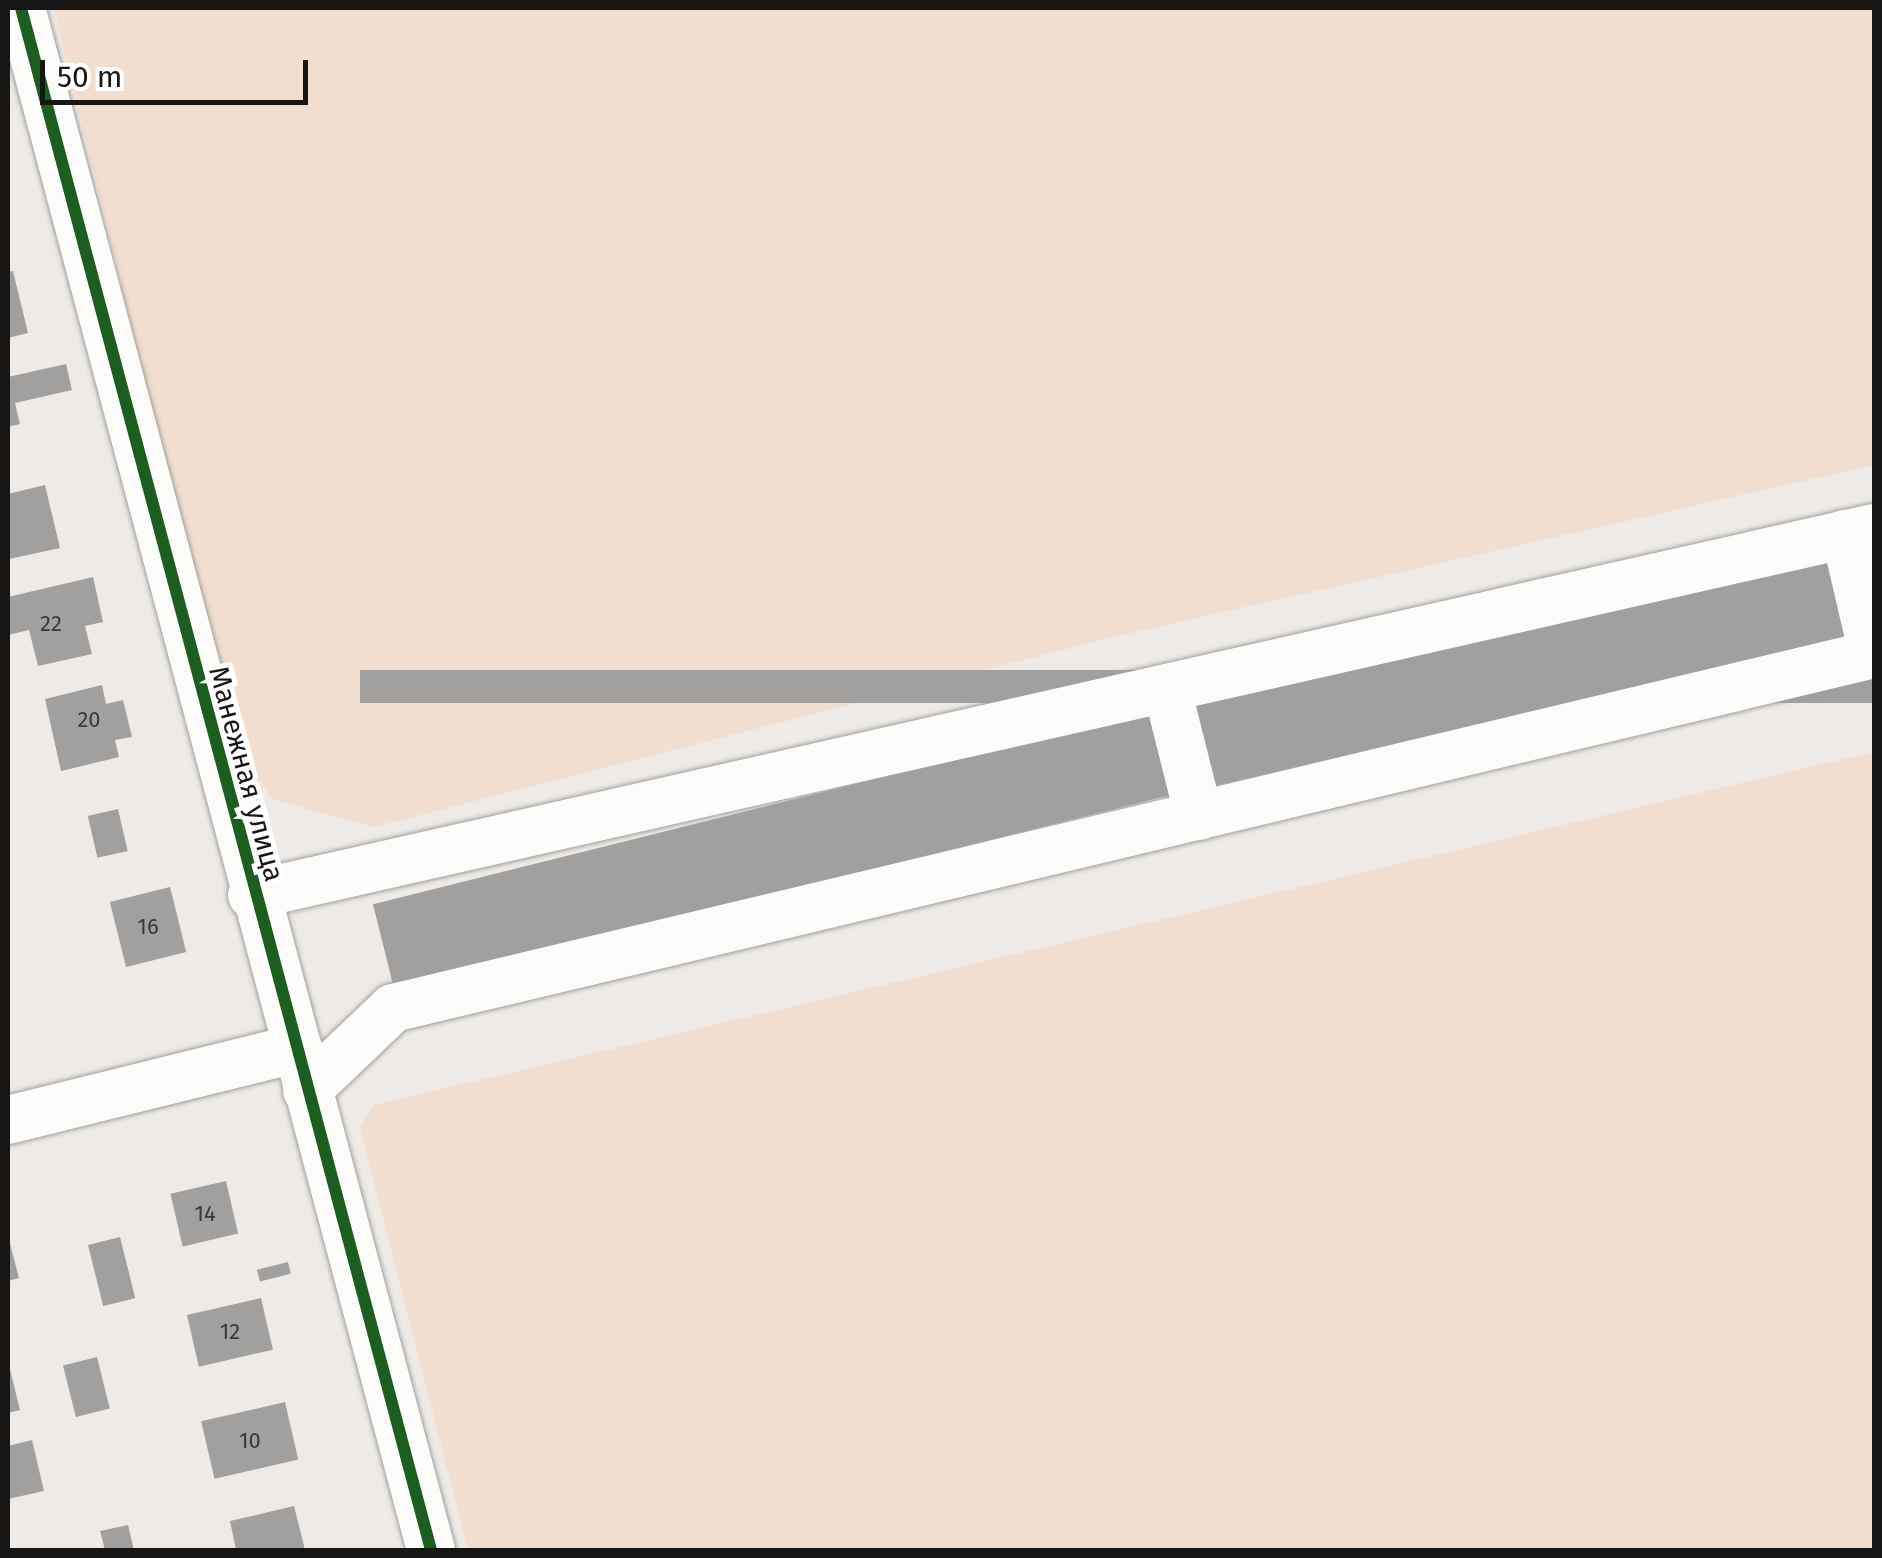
<!DOCTYPE html>
<html>
<head>
<meta charset="utf-8">
<style>
	body { margin:0 }
	#map { position:relative; width:1882px; height:1558px; overflow:hidden; background:#edeae7; font-family:"Fira Sans",sans-serif }
	div>[style] { position:absolute }
	.green>* { inset:0; background:#f1dece }
	.building>* { inset:0; background:#a2a09f; transform-origin:0 0 }
	.roads { filter:drop-shadow(0 0 2px #a19f9d) drop-shadow(0 0 2px #a19f9d) }
	.minor>* { height:48px; margin:-24px; padding:0 24px; transform-origin:24px; border-radius:24px; background:#fcfcfb }
	.cycleway>* { height:12px; margin:-6px; padding:0 6px; transform-origin:6px; border-radius:6px; background:#1b5e20 }
	span { translate:-50% -50%; white-space:nowrap; text-align:center; line-height:1.15; -webkit-text-stroke:10px #fff; paint-order:stroke }
	.number-label { font-size:22px; color:#3a3838 }
	.number-label span { -webkit-text-stroke-width:0 }
	.street-label { font-size:28px; color:#181615 }
	.frame { position:absolute; inset:0; border:10px solid #181615; pointer-events:none }
	.scale { position:absolute; left:40px; top:60px; width:268px; height:45px; box-sizing:border-box; border:5px solid #181615; border-top:0; padding-left:12px; font-size:30px; line-height:35px; white-space:nowrap; color:#181615; -webkit-text-stroke:8px #fff; paint-order:stroke }
</style>
</head>
<body>
<div id="map">
	<div class="green">
		<i style="clip-path:polygon(54px 8px,1874px 8px,1874px 465px,1113px 637px,374px 827px,271px 799px,230px 729px)"></i>
		<i style="clip-path:polygon(1874px 752px,1874px 1550px,468px 1550px,360px 1128px,374px 1105px)"></i>
	</div>
	<div class="building">
		<i style="clip-path:polygon(13px 271px,28px 333px,8px 338px,8px 272px)"></i>
		<i style="clip-path:polygon(66px 364px,72px 390px,15px 403px,20px 424px,8px 427px,8px 377px)"></i>
		<i style="clip-path:polygon(45px 485px,60px 548px,9px 559px,8px 494px)"></i>
		<i style="left:1837px;top:553px;width:87px;height:669px;rotate:77deg"></i>
		<i style="clip-path:polygon(93px 577px,103px 622px,85px 626px,92px 654px,38px 666px,29px 630px,8px 635px,8px 597px)"></i>
		<i style="left:1874px;top:670px;width:33px;height:1514px;rotate:90deg"></i>
		<i style="clip-path:polygon(102px 685px,106px 704px,123px 700px,132px 737px,115px 740px,119px 757px,61px 771px,45px 699px)"></i>
		<i style="left:1156px;top:709px;width:87px;height:807px;rotate:76deg"></i>
		<i style="left:118px;top:809px;width:43px;height:31px;rotate:77deg"></i>
		<i style="left:170px;top:887px;width:67px;height:62px;rotate:76deg"></i>
		<i style="left:226px;top:1181px;width:54px;height:57px;rotate:77deg"></i>
		<i style="clip-path:polygon(8px 1236px,19px 1278px,8px 1281px)"></i>
		<i style="left:120px;top:1237px;width:63px;height:33px;rotate:76deg"></i>
		<i style="left:288px;top:1262px;width:12px;height:32px;rotate:76deg"></i>
		<i style="left:261px;top:1298px;width:53px;height:76px;rotate:77deg"></i>
		<i style="left:97px;top:1357px;width:53px;height:35px;rotate:76deg"></i>
		<i style="clip-path:polygon(8px 1361px,20px 1410px,8px 1413px)"></i>
		<i style="left:285px;top:1402px;width:59px;height:86px;rotate:77deg"></i>
		<i style="clip-path:polygon(32px 1440px,44px 1491px,8px 1499px,8px 1446px)"></i>
		<i style="clip-path:polygon(294px 1506px,305px 1550px,236px 1550px,230px 1521px)"></i>
		<i style="clip-path:polygon(128px 1525px,134px 1550px,105px 1550px,100px 1531px)"></i>
	</div>
	<div class="roads">
		<div class="minor">
			<i style="left:21px;top:8px;width:1596px;rotate:75.11deg"></i>
			<i style="left:1845px;top:534px;width:123px;rotate:76.9deg"></i>
			<i style="left:1167px;top:689px;width:131px;rotate:75.9deg"></i>
			<i style="left:252px;top:895px;width:1663px;rotate:-12.75deg"></i>
			<i style="left:307px;top:1090px;width:119px;rotate:-43.6deg"></i>
			<i style="left:393px;top:1008px;width:1523px;rotate:-13.44deg"></i>
			<i style="left:8px;top:1120px;width:299px;rotate:-13.9deg"></i>
		</div>
	</div>
	<div class="cycleway">
		<i style="left:21px;top:8px;width:1596px;rotate:75.11deg"></i>
	</div>
	<div class="number-label">
		<span style="left:51px;top:624px">22</span>
		<span style="left:89px;top:720px">20</span>
		<span style="left:148px;top:927px">16</span>
		<span style="left:205px;top:1214px">14</span>
		<span style="left:230px;top:1332px">12</span>
		<span style="left:250px;top:1441px">10</span>
	</div>
	<div class="street-label">
		<span style="left:246px;top:774px;rotate:75deg">Манежная улица</span>
	</div>
	<div class="frame"></div>
	<div class="scale">50 m</div>
</div>
</body>
</html>
